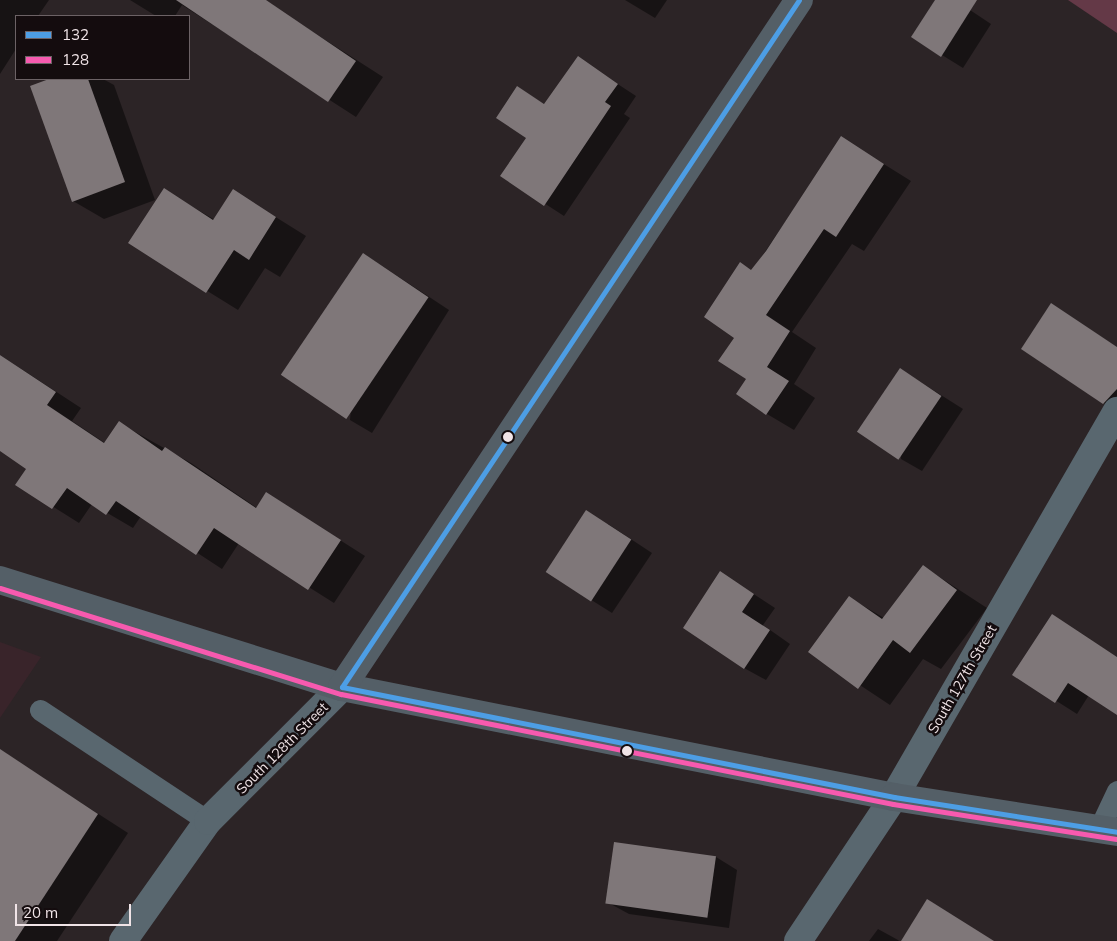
<!DOCTYPE html>
<html>
<head>
<meta charset="utf-8">
<style>
	body { margin:0 }
	#map { position:relative; width:1117px; height:941px; overflow:hidden; background:#2c2426; font-family:Mulish,sans-serif }
	div>[style] { position:absolute }
	.built>* { inset:0; background:#39242a }
	.green>* { inset:0; background:#643947 }
	.shadow>* { inset:0; background:#0007 }
	.building>* { inset:0; background:#7f7779; transform-origin:0 0 }
	.lane>* { height:21px; margin:-10.5px; padding:0 10.5px; transform-origin:10.5px; border-radius:10.5px; background:#59676f }
	.street>* { height:28px; margin:-14px; padding:0 14px; transform-origin:14px; border-radius:14px; background:#59676f }
	.secondary>* { height:28px; margin:-14px; padding:0 14px; transform-origin:14px; border-radius:14px; background:#545f67 }
	.bus-1>* { height:5px; margin:-2.5px; padding:0 2.5px; transform-origin:2.5px; border-radius:2.5px; background:#4d9ee5 }
	.bus-2>* { height:5px; margin:-2.5px; padding:0 2.5px; transform-origin:2.5px; border-radius:2.5px; background:#f75aaf }
	.dots>* { width:14px; height:14px; translate:-50% -50%; box-sizing:border-box; border:2px solid #140c0e; border-radius:50% }
	span { translate:-50% -50%; white-space:nowrap; text-align:center; line-height:1.15; -webkit-text-stroke:5px #140c0e; paint-order:stroke }
	.street-label { font-size:14px; color:#f0e4e7 }
	.legend { position:absolute; left:15px; top:15px; width:175px; height:65px; box-sizing:border-box; background:#140c0e; border:1px solid #6c6265; margin:0; padding:6px 9px; list-style:none; font-size:15px; color:#f0e4e7 }
	.legend li { display:flex; align-items:center; gap:10px; height:25px }
	.legend b { width:25px; border:1px solid #6c6265 }
	.scale { position:absolute; left:15px; top:904px; width:116px; height:22px; box-sizing:border-box; border:2px solid #f0e4e7; border-top:0; padding-left:6px; font-size:15px; line-height:18px; white-space:nowrap; color:#f0e4e7; -webkit-text-stroke:4px #140c0e; paint-order:stroke }
</style>
</head>
<body>
<div id="map">
	<div class="built">
		<i style="clip-path:polygon(0 642px,41px 657px,0 718px)"></i>
	</div>
	<div class="green">
		<i style="clip-path:polygon(1068px 0,1117px 0,1117px 33px)"></i>
	</div>
	<div class="shadow">
		<i style="clip-path:polygon(0 0,49px 0,38px 16px,16px 16px,16px 49px,0 74px)"></i>
		<i style="clip-path:polygon(130px 0,263px 0,383px 77px,356px 117px,182px 5px,175px 16px,156px 16px)"></i>
		<i style="clip-path:polygon(625px 0,667px 0,655px 18px)"></i>
		<i style="clip-path:polygon(936px 0,955px 0,991px 24px,963px 68px,942px 55px)"></i>
		<i style="clip-path:polygon(578px 58px,636px 96px,624px 114px,630px 118px,564px 216px,502px 176px,527px 138px,517px 88px,546px 105px)"></i>
		<i style="clip-path:polygon(53px 79px,103px 79px,114px 85px,155px 200px,104px 219px,73px 201px,32px 86px)"></i>
		<i style="clip-path:polygon(842px 138px,911px 181px,864px 251px,852px 244px,792px 332px,816px 348px,794px 384px,815px 398px,794px 430px,767px 414px,747px 379px,736px 337px,741px 264px,752px 271px)"></i>
		<i style="clip-path:polygon(164px 190px,215px 220px,234px 191px,306px 236px,280px 277px,265px 268px,238px 310px,130px 243px)"></i>
		<i style="clip-path:polygon(364px 254px,449px 310px,372px 433px,350px 420px)"></i>
		<i style="clip-path:polygon(1051px 305px,1117px 347px,1117px 411px,1104px 403px)"></i>
		<i style="clip-path:polygon(0 355px,81px 408px,72px 421px,105px 443px,119px 423px,191px 463px,257px 508px,266px 493px,365px 556px,334px 603px,239px 543px,222px 569px,141px 516px,133px 528px,92px 504px,79px 523px,17px 484px,28px 468px,0 449px)"></i>
		<i style="clip-path:polygon(900px 369px,963px 409px,922px 471px,901px 459px)"></i>
		<i style="clip-path:polygon(608px 524px,652px 553px,612px 613px,547px 572px)"></i>
		<i style="clip-path:polygon(924px 567px,987px 608px,941px 669px,923px 659px,890px 705px,810px 652px,850px 598px,884px 618px)"></i>
		<i style="clip-path:polygon(721px 573px,775px 608px,763px 625px,790px 644px,766px 680px,744px 668px)"></i>
		<i style="clip-path:polygon(1052px 616px,1117px 657px,1117px 713px,1089px 695px,1077px 714px,1014px 674px)"></i>
		<i style="clip-path:polygon(10px 757px,128px 833px,57px 941px,0 941px,0 772px)"></i>
		<i style="clip-path:polygon(716px 857px,737px 870px,729px 928px,629px 914px,607px 902px)"></i>
		<i style="clip-path:polygon(878px 929px,898px 940px,899px 941px,869px 941px)"></i>
	</div>
	<div class="building">
		<i style="clip-path:polygon(176px 0,266px 0,356px 61px,328px 102px)"></i>
		<i style="clip-path:polygon(935px 0,977px 0,941px 57px,911px 37px)"></i>
		<i style="clip-path:polygon(578px 56px,618px 84px,605px 102px,611px 106px,544px 206px,500px 176px,526px 138px,496px 118px,517px 86px,544px 104px)"></i>
		<i style="clip-path:polygon(49px 79px,88px 79px,125px 182px,72px 202px,30px 86px)"></i>
		<i style="clip-path:polygon(841px 136px,884px 164px,836px 237px,824px 229px,766px 315px,790px 331px,767px 367px,789px 381px,766px 415px,736px 394px,746px 379px,718px 361px,734px 338px,704px 317px,740px 262px,751px 270px,766px 251px)"></i>
		<i style="clip-path:polygon(164px 188px,213px 220px,233px 189px,276px 217px,249px 260px,234px 250px,206px 293px,128px 243px)"></i>
		<i style="left:363px;top:253px;width:79px;height:147px;rotate:34deg"></i>
		<i style="clip-path:polygon(1051px 303px,1117px 347px,1117px 389px,1103px 404px,1021px 349px)"></i>
		<i style="clip-path:polygon(0 355px,56px 392px,47px 405px,104px 443px,119px 421px,162px 451px,165px 447px,256px 508px,266px 492px,341px 540px,308px 590px,214px 528px,196px 555px,116px 501px,106px 515px,67px 488px,52px 509px,15px 485px,26px 469px,0 451px)"></i>
		<i style="left:900px;top:368px;width:50px;height:77px;rotate:34deg"></i>
		<i style="left:586px;top:510px;width:54px;height:74px;rotate:33deg"></i>
		<i style="clip-path:polygon(923px 565px,957px 590px,910px 653px,893px 640px,858px 689px,808px 652px,849px 596px,882px 619px)"></i>
		<i style="clip-path:polygon(720px 571px,754px 594px,742px 612px,770px 630px,744px 669px,683px 628px)"></i>
		<i style="clip-path:polygon(1052px 614px,1117px 657px,1117px 715px,1068px 683px,1055px 703px,1012px 675px)"></i>
		<i style="clip-path:polygon(0 749px,98px 814px,15px 941px,0 941px)"></i>
		<i style="left:614px;top:842px;width:103px;height:62px;rotate:8deg"></i>
		<i style="clip-path:polygon(927px 899px,994px 941px,901px 941px)"></i>
	</div>
	<div class="lane">
		<i style="left:40px;top:710px;width:201px;rotate:33.5deg"></i>
		<i style="left:1099px;top:829px;width:42px;rotate:-64.7deg"></i>
	</div>
	<div class="street">
		<i style="left:123px;top:941px;width:147px;rotate:-54.7deg"></i>
		<i style="left:208px;top:821px;width:190px;rotate:-45deg"></i>
		<i style="left:798px;top:941px;width:173px;rotate:-56.3deg"></i>
		<i style="left:894px;top:797px;width:446px;rotate:-60deg"></i>
	</div>
	<div class="secondary">
		<i style="left:0;top:580px;width:358px;rotate:17.4deg"></i>
		<i style="left:342px;top:687px;width:563px;rotate:11.27deg"></i>
		<i style="left:894px;top:797px;width:226px;rotate:8.9deg"></i>
		<i style="left:342px;top:687px;width:825px;rotate:-56.37deg"></i>
	</div>
	<div class="bus-1">
		<i style="left:342px;top:687px;width:825px;rotate:-56.37deg"></i>
		<i style="left:342px;top:687px;width:563px;rotate:11.27deg"></i>
		<i style="left:894px;top:797px;width:226px;rotate:8.9deg"></i>
	</div>
	<div class="bus-2">
		<i style="left:0;top:588px;width:357px;rotate:17.3deg"></i>
		<i style="left:341px;top:694px;width:563px;rotate:11.27deg"></i>
		<i style="left:893px;top:804px;width:226px;rotate:8.9deg"></i>
	</div>
	<div class="dots">
		<i style="left:508px;top:437px;background:#f0e4e7"></i>
		<i style="left:627px;top:751px;background:#f0e4e7"></i>
	</div>
	<div class="street-label">
		<span style="left:962px;top:679px;rotate:-60deg">South 127th Street</span>
		<span style="left:282px;top:748px;rotate:-45deg">South 128th Street</span>
	</div>
	<ul class="legend">
	<li><b style="height:6px;background:#4d9ee5"></b>132</li>
	<li><b style="height:6px;background:#f75aaf"></b>128</li>
	</ul>
	<div class="scale">20 m</div>
</div>
</body>
</html>
